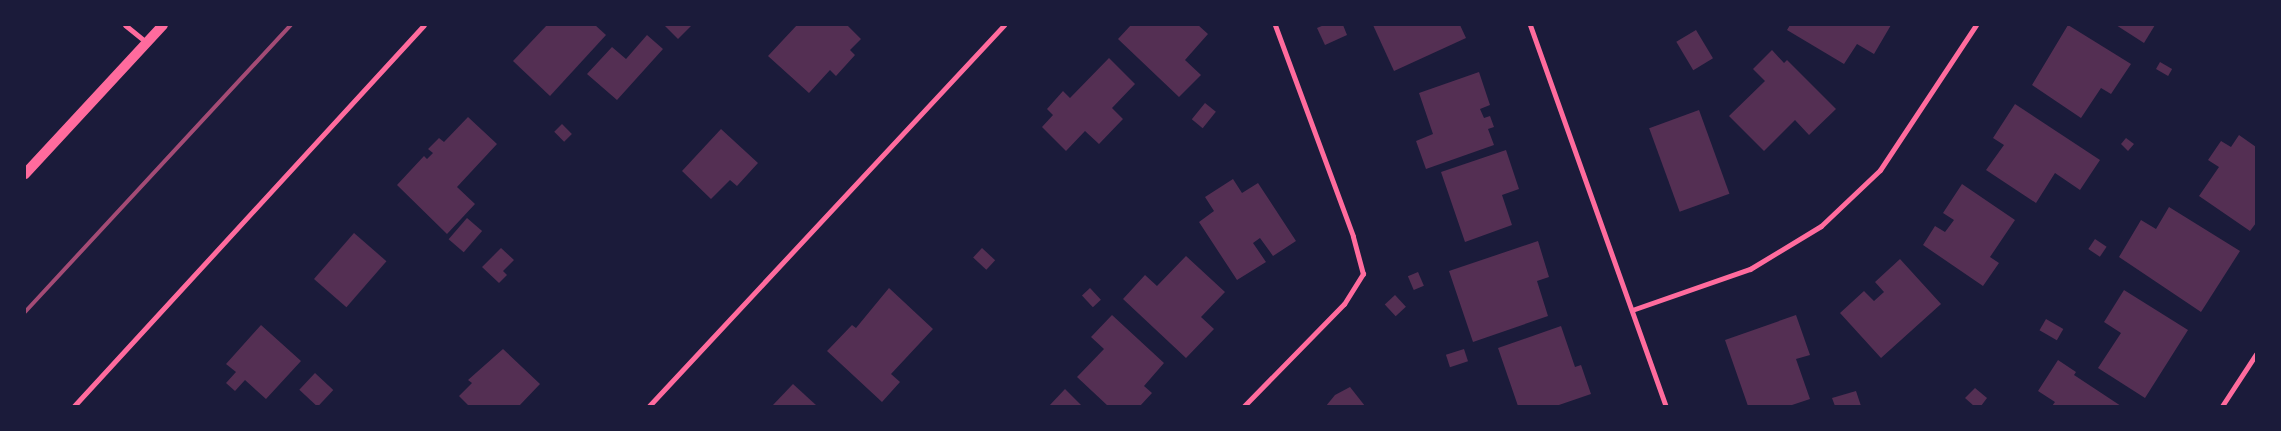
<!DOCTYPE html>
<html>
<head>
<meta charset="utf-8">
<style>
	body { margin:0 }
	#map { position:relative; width:2281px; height:431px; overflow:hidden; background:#1b1b3a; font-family:"Nunito Sans",sans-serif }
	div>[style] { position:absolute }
	.building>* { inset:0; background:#542f53; transform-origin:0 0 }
	.minor>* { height:5px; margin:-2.5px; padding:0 2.5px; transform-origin:2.5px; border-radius:2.5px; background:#ff6b9d }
	.secondary>* { height:10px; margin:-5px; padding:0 5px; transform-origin:5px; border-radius:5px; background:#ff6b9d }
	.rail>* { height:4px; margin:-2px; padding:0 2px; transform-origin:2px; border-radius:2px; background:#a44b75 }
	span { translate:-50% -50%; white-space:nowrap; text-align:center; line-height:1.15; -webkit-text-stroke:5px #1b1b3a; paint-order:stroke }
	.frame { position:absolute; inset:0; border:26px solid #1b1b3a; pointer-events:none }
</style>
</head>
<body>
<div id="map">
	<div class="building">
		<i style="clip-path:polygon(547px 25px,595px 25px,606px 35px,550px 96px,513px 61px)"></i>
		<i style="clip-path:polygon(664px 25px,692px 25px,678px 39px)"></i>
		<i style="clip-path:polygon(797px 25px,847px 25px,861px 39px,850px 50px,855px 55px,836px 76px,830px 70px,809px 93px,768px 56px)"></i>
		<i style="clip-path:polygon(1131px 25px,1198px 25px,1208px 34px,1185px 60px,1201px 75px,1179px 97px,1118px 39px)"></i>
		<i style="clip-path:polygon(1324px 25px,1343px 25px,1347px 35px,1325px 45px,1317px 28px)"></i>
		<i style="clip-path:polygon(1373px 25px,1460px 25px,1466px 38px,1394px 71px)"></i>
		<i style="clip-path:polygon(1790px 25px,1891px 25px,1874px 54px,1857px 44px,1844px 64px,1787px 30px)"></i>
		<i style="clip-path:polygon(2068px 25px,2131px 64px,2111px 94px,2101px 88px,2081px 118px,2032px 85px)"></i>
		<i style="clip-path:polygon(2116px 25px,2155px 25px,2144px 43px)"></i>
		<i style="left:1696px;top:30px;width:33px;height:23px;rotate:59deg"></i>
		<i style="clip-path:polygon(647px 35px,663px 49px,617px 100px,587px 74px,612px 47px,626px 59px)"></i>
		<i style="clip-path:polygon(1772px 50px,1784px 63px,1787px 60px,1836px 109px,1809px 135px,1795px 120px,1764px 151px,1729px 116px,1765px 81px,1753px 69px)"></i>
		<i style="clip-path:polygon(1109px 58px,1135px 84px,1112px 108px,1123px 119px,1099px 144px,1085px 131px,1066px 151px,1042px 127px,1053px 115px,1047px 109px,1063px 91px,1070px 98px)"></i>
		<i style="left:2160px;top:62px;width:14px;height:8px;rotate:30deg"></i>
		<i style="clip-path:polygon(1479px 72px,1490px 105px,1480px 109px,1484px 118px,1490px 116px,1494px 127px,1488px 129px,1494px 145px,1426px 169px,1416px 141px,1433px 134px,1419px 93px)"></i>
		<i style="left:1205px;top:103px;width:14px;height:21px;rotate:39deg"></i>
		<i style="clip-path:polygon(2015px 104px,2100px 160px,2080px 190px,2055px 173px,2036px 203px,1986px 170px,2004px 145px,1993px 138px)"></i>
		<i style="left:1699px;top:110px;width:89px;height:53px;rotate:70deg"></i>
		<i style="clip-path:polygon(468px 117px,497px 144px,457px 187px,475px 204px,447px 234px,397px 185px,424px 156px,427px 159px,433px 153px,428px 149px,439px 138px,444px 142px)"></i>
		<i style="left:562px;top:124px;width:14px;height:11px;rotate:45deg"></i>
		<i style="clip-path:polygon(721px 129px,758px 163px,737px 186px,730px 180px,711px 199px,682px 171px)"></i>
		<i style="clip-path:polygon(2239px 135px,2256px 147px,2256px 223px,2250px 231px,2199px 196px,2219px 167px,2208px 160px,2221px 141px,2231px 147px)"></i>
		<i style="clip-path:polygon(2126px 138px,2134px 144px,2128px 151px,2121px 144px)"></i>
		<i style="clip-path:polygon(1506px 150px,1519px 189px,1502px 195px,1512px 225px,1465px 242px,1441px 172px)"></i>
		<i style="clip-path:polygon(1233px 179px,1242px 193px,1258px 183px,1296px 241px,1273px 256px,1260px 238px,1253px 243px,1266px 262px,1237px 280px,1199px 222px,1214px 211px,1205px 197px)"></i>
		<i style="clip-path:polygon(1962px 184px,2015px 220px,1990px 257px,1999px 263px,1983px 286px,1923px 245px,1935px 226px,1945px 232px,1954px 220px,1943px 213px)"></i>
		<i style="clip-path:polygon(2169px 207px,2240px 251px,2201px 312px,2119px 257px,2141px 220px,2156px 229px)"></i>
		<i style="left:467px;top:218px;width:20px;height:28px;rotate:41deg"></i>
		<i style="left:354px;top:233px;width:43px;height:61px;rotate:41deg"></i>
		<i style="left:2095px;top:239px;width:14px;height:12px;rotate:34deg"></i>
		<i style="clip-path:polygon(1538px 241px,1549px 277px,1537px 281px,1548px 316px,1473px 342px,1449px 271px)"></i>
		<i style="clip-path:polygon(501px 248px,514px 260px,503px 271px,507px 275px,499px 283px,482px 267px)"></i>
		<i style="left:982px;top:248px;width:18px;height:13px;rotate:43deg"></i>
		<i style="clip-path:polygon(1186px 256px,1225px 292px,1201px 317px,1214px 329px,1186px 358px,1123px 299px,1145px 275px,1157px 286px)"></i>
		<i style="clip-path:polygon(1900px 259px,1941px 304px,1881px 358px,1840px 313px,1864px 291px,1874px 301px,1884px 292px,1875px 282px)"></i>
		<i style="left:1418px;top:272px;width:15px;height:11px;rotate:67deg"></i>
		<i style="clip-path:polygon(889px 288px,933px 329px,891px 374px,900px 382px,882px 402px,827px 351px,852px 325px,856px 328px)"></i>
		<i style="left:1090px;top:288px;width:16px;height:11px;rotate:47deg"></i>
		<i style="clip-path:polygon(2124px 290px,2188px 330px,2145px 398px,2098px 368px,2121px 333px,2104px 322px)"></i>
		<i style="left:1395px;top:295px;width:16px;height:14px;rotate:47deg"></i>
		<i style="clip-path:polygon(1112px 315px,1164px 363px,1144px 386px,1152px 393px,1140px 406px,1108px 406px,1077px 377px,1104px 349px,1091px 337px)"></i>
		<i style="clip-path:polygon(1796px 315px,1810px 355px,1796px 359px,1810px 399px,1789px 406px,1748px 406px,1725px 340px)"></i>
		<i style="left:2046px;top:319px;width:20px;height:13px;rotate:30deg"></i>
		<i style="clip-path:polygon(261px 325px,301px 361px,266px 399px,245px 380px,235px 391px,226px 383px,236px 372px,226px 364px)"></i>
		<i style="clip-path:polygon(1561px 326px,1575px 367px,1581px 365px,1591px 394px,1556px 406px,1518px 406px,1498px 348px)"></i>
		<i style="clip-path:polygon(503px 349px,540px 384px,519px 406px,469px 406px,459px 396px,472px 383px,468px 380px)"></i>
		<i style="left:1464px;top:349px;width:13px;height:19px;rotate:72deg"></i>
		<i style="clip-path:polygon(2058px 360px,2076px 372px,2074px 375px,2121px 406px,2052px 406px,2055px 402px,2038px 391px)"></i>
		<i style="left:315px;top:373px;width:25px;height:23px;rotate:43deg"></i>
		<i style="clip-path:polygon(793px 384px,817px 406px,772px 406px)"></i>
		<i style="clip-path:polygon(1350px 387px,1365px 406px,1326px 406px,1335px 395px)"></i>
		<i style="clip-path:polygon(1975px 388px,1987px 398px,1981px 406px,1974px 406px,1965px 398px)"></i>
		<i style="clip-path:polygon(1065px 389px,1082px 406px,1049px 406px)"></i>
		<i style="clip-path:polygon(1856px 391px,1861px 406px,1835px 406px,1832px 398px)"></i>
	</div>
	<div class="minor">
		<i style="left:125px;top:25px;width:28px;rotate:39deg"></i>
		<i style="left:1530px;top:25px;width:405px;rotate:70.4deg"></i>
		<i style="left:1632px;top:310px;width:125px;rotate:-19.2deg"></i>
		<i style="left:1750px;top:269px;width:83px;rotate:-31.2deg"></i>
		<i style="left:1821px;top:226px;width:81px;rotate:-43.5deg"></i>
		<i style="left:1880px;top:170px;width:174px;rotate:-56.5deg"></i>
		<i style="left:74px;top:406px;width:517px;rotate:-47.43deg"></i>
		<i style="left:649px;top:406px;width:521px;rotate:-47.02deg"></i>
		<i style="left:1244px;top:406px;width:143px;rotate:-45.6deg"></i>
		<i style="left:1344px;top:304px;width:36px;rotate:-58deg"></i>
		<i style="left:1363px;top:274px;width:39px;rotate:-105deg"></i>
		<i style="left:1353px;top:236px;width:225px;rotate:-110.3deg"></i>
		<i style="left:2222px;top:406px;width:62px;rotate:-56.8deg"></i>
	</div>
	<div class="secondary">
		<i style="left:25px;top:174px;width:203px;rotate:-47.2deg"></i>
	</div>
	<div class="rail">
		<i style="left:25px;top:312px;width:391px;rotate:-47.2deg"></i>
	</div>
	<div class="frame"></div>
</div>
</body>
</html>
